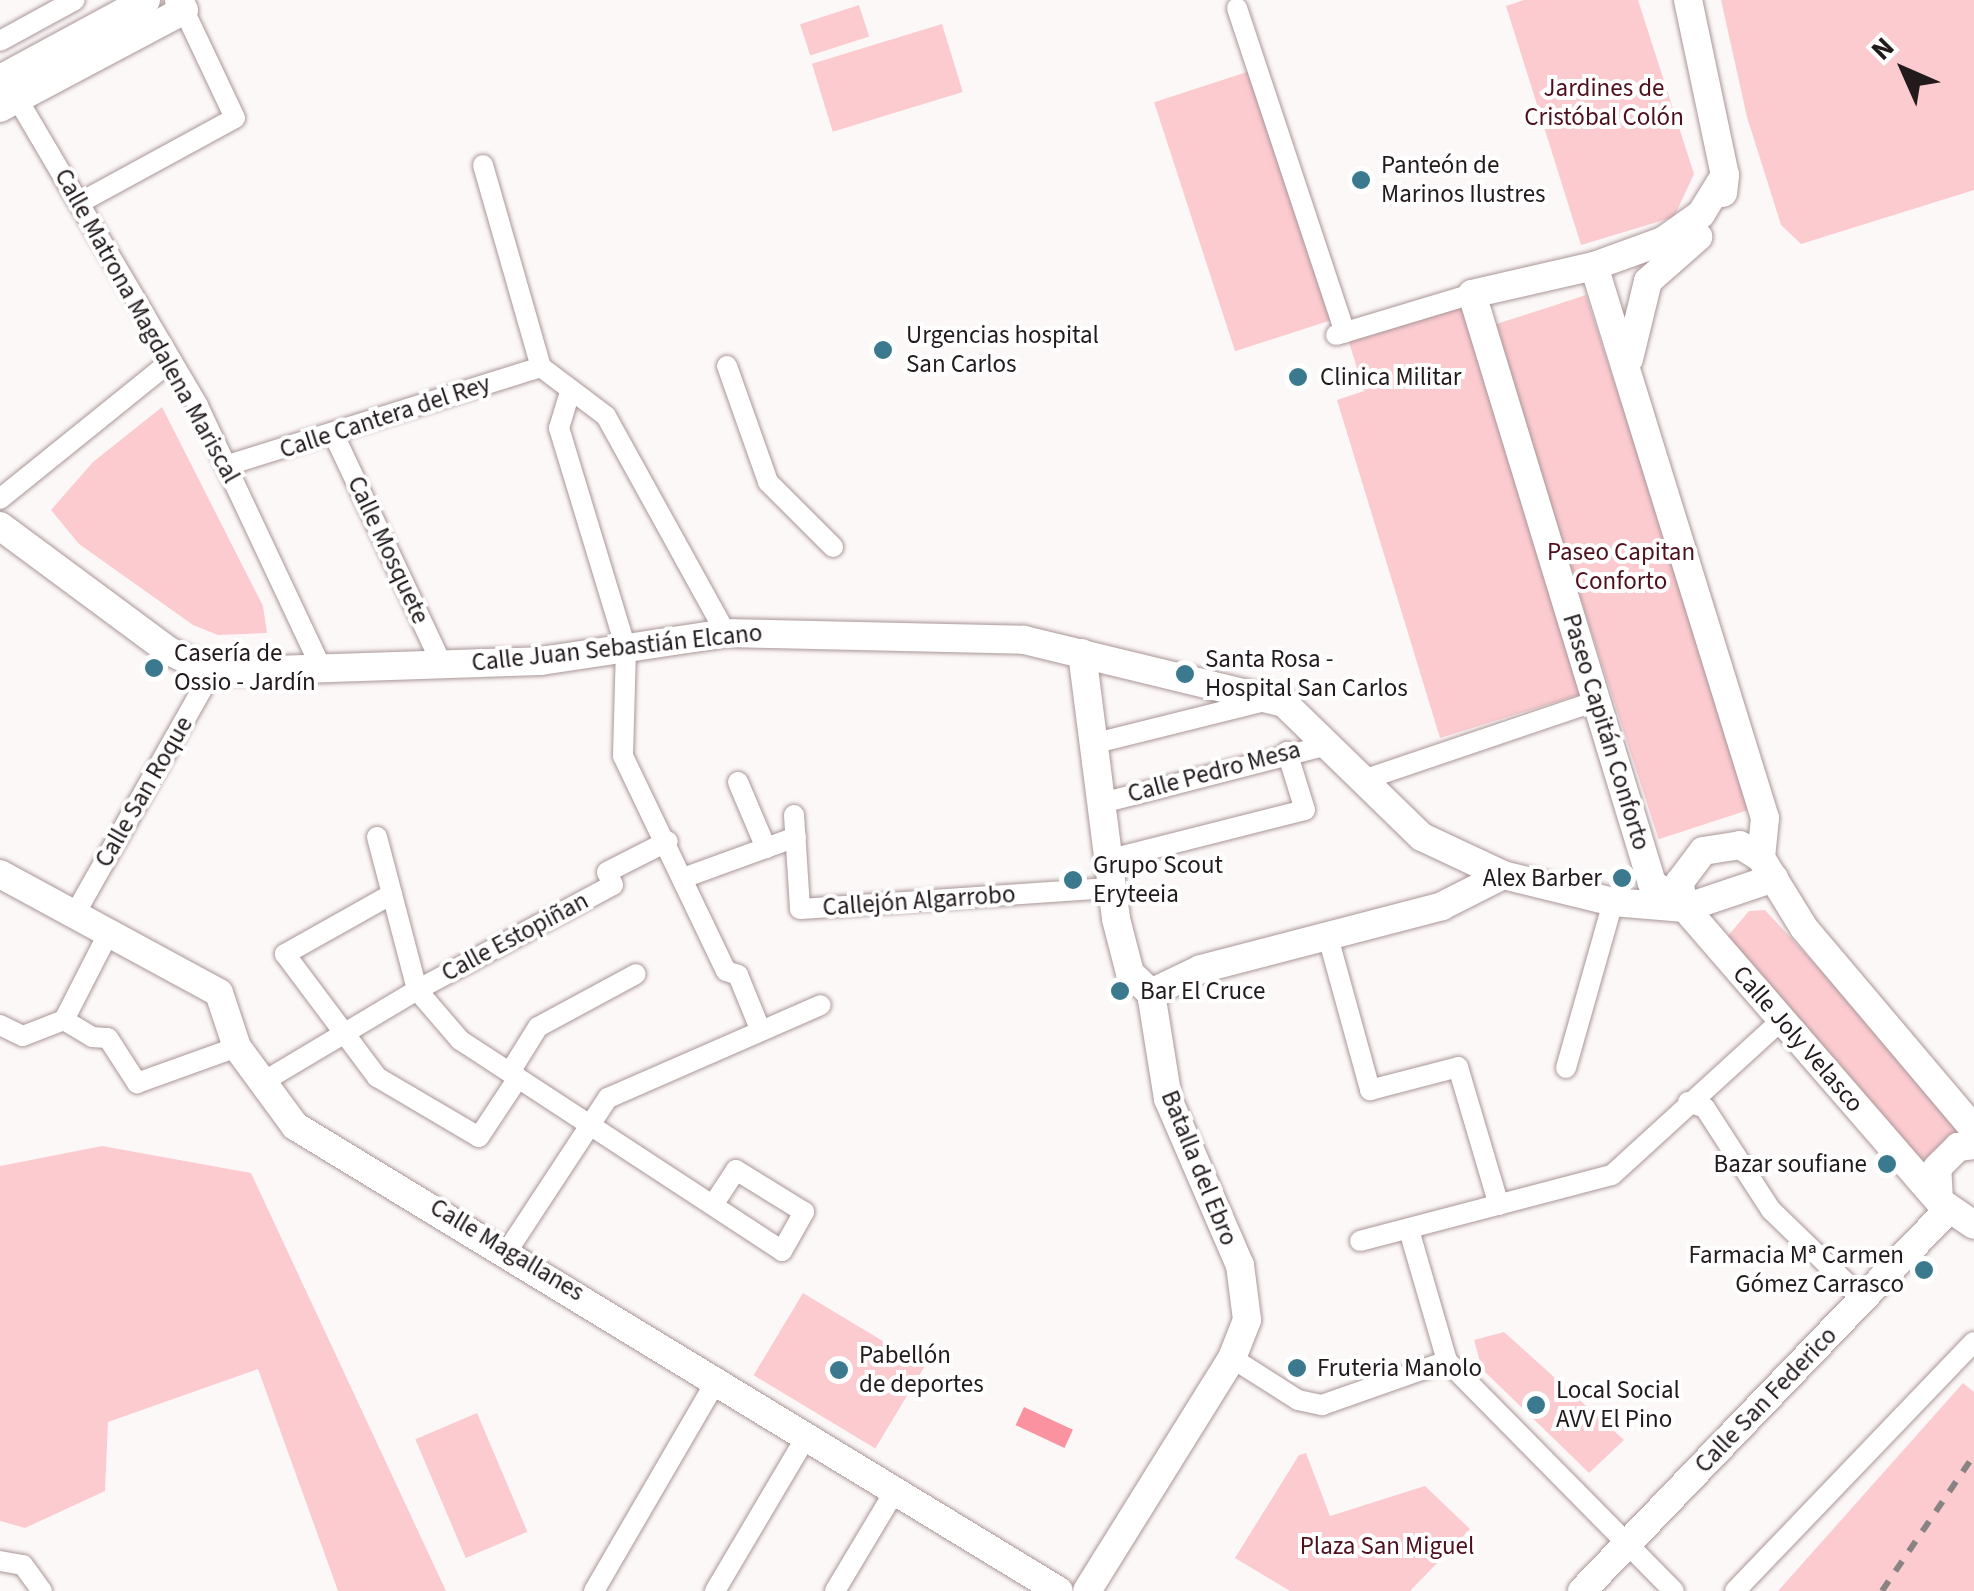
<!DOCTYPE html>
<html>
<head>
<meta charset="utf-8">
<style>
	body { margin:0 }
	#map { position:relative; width:1974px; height:1591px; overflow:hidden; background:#fdf8f8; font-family:"Source Sans 3",sans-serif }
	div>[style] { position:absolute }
	.green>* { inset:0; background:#fbcbd0; transform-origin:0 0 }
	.water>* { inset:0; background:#fa92a0; transform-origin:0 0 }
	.roads { filter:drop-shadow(0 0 2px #aa9697) drop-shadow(0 0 2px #aa9697) }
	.street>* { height:20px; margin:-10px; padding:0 10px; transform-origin:10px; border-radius:10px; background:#fff }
	.secondary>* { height:28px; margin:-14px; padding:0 14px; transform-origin:14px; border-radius:14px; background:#fff }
	.rail>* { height:6px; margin-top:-3px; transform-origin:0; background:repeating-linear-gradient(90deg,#8a8384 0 12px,transparent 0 24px) }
	.dots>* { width:28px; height:28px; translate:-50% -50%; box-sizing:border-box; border:5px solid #fff; border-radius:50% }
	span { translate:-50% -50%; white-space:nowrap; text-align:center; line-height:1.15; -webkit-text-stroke:8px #fff; paint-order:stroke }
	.park-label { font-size:25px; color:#4f101e }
	.poi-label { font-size:25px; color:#221a1b }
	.left { translate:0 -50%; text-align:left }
	.right { translate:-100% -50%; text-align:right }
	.street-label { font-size:25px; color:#221a1b }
	.north { position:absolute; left:1854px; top:20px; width:100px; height:100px; -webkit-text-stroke:8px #fff; paint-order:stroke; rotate:315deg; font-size:28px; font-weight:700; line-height:40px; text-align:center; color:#221a1b }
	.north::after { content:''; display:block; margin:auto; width:35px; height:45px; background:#221a1b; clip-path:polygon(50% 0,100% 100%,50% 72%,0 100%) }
</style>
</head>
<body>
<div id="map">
	<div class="green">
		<i style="clip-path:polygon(1524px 0,1638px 0,1694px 174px,1674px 217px,1581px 245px,1506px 6px)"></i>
		<i style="clip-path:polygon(1721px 0,1974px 0,1974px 190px,1801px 244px,1781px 225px,1747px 117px)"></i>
		<i style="left:859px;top:5px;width:33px;height:62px;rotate:72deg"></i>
		<i style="left:942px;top:24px;width:71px;height:136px;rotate:73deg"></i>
		<i style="left:1253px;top:70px;width:262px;height:104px;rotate:72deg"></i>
		<i style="left:1586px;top:295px;width:540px;height:99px;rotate:72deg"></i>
		<i style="clip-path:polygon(1466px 303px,1585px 693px,1440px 738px,1337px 400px,1364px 391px,1348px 339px)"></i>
		<i style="clip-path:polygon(162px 407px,263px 606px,267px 633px,218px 635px,193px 625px,79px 544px,51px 510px,93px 462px)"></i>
		<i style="clip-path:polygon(1765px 910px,1962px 1123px,1962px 1134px,1924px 1165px,1726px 938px,1749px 911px)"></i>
		<i style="clip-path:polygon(102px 1146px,251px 1173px,446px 1591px,338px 1591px,258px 1369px,108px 1422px,105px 1491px,25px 1528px,0 1521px,0 1166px)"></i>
		<i style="left:803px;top:1293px;width:142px;height:96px;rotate:31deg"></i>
		<i style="clip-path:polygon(1504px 1332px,1624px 1440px,1589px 1473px,1482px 1369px,1474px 1340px)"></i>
		<i style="clip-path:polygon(1963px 1383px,1974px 1392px,1974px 1591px,1778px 1591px)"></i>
		<i style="left:477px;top:1413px;width:129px;height:67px;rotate:67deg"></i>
		<i style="clip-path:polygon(1306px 1453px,1330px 1516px,1425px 1486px,1470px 1529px,1410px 1591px,1290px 1591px,1235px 1558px,1299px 1455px)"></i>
	</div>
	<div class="water">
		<i style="left:1024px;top:1407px;width:54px;height:20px;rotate:25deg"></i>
	</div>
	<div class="roads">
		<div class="street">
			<i style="left:1237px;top:8px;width:342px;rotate:71.6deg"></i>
			<i style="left:0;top:41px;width:85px;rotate:-28.7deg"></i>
			<i style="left:11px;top:88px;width:369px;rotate:59.5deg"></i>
			<i style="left:198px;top:406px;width:289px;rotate:64.8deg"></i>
			<i style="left:483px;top:165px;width:210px;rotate:74deg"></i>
			<i style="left:81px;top:202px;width:175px;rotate:-28.6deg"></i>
			<i style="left:235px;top:118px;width:119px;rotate:-115.3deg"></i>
			<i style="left:1336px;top:335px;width:142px;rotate:-16.8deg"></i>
			<i style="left:727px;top:366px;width:123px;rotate:70.5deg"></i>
			<i style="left:768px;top:482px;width:92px;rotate:45deg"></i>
			<i style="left:541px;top:367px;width:81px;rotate:37deg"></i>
			<i style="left:606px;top:416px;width:248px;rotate:61.1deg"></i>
			<i style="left:570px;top:392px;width:38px;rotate:107deg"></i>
			<i style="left:559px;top:428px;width:230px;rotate:73.1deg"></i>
			<i style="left:626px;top:648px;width:108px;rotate:91.6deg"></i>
			<i style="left:623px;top:756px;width:238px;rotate:64.4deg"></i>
			<i style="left:726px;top:971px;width:13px;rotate:18deg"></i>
			<i style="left:738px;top:975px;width:58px;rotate:67.8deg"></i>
			<i style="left:334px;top:435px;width:254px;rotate:64.8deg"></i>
			<i style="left:228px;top:465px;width:328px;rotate:-17.4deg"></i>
			<i style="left:0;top:499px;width:220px;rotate:-38.9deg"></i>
			<i style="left:1092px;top:744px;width:178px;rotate:-14deg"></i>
			<i style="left:1360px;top:781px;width:250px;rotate:-18.7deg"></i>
			<i style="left:738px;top:782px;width:72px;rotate:67deg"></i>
			<i style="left:1098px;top:804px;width:241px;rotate:-14.4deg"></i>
			<i style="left:794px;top:815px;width:94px;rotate:86.3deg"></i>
			<i style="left:800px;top:909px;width:311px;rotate:-3.9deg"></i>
			<i style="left:377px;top:837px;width:158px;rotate:75.3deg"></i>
			<i style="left:417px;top:990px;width:66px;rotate:49.3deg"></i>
			<i style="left:460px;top:1040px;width:385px;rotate:33.2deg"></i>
			<i style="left:782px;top:1251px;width:45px;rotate:-60.6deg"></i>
			<i style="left:804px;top:1212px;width:80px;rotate:-148.3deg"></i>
			<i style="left:736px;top:1170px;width:42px;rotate:123.3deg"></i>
			<i style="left:1107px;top:860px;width:204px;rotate:-14.2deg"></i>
			<i style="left:1305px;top:810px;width:61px;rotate:-107.2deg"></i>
			<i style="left:686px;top:877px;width:117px;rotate:-20deg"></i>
			<i style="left:392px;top:894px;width:123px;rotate:150.7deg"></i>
			<i style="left:285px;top:954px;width:154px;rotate:53.2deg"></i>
			<i style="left:377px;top:1077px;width:118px;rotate:30.5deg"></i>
			<i style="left:479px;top:1137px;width:71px;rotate:-56.5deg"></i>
			<i style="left:76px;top:912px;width:276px;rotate:-60.5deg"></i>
			<i style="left:1328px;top:937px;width:159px;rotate:74.6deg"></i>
			<i style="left:1370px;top:1090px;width:91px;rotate:-14.6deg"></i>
			<i style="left:1458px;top:1067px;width:144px;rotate:73.5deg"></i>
			<i style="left:64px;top:1020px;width:33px;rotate:31deg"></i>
			<i style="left:92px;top:1037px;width:16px;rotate:4deg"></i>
			<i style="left:108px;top:1038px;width:54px;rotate:57.2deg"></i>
			<i style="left:137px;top:1083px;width:106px;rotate:-19.8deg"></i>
			<i style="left:0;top:1025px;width:25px;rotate:26deg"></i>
			<i style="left:23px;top:1036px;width:44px;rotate:-21.3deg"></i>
			<i style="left:64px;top:1020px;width:101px;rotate:-62.9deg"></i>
			<i style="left:1566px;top:1068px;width:173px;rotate:-74.2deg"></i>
			<i style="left:510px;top:1072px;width:53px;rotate:-58.1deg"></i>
			<i style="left:538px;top:1027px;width:111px;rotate:-28.4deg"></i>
			<i style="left:261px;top:1083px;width:182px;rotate:-30.8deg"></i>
			<i style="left:417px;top:990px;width:222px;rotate:-28.2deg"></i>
			<i style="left:613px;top:885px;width:14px;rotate:-115deg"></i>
			<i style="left:607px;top:872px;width:68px;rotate:-26.9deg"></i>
			<i style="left:1688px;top:1102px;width:18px;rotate:19deg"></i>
			<i style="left:1705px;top:1108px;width:121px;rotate:57.1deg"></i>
			<i style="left:1771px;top:1210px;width:128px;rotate:44.1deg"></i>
			<i style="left:1409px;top:1230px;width:136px;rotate:73.8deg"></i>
			<i style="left:1447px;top:1361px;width:323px;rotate:45.4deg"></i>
			<i style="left:1360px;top:1241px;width:260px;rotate:-14.7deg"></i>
			<i style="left:1612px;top:1175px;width:230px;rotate:-42.4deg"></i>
			<i style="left:508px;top:1250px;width:182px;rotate:-56.7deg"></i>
			<i style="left:608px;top:1098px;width:232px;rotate:-23.6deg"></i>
			<i style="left:1232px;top:1358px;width:78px;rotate:32.5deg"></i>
			<i style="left:1298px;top:1400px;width:25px;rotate:12deg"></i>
			<i style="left:1322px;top:1405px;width:133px;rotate:-19.4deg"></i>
			<i style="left:0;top:1561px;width:23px;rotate:10deg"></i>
			<i style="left:23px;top:1565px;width:32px;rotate:54deg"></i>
			<i style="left:594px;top:1591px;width:246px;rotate:-59.8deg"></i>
			<i style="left:715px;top:1591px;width:182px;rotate:-59.4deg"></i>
			<i style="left:835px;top:1591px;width:119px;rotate:-59.1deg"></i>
			<i style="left:1735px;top:1591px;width:345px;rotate:-46.2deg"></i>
		</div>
		<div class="secondary">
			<i style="left:1688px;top:0;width:179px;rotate:78.1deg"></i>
			<i style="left:1725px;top:175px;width:18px;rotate:96deg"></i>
			<i style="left:0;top:79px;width:166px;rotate:-28.4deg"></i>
			<i style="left:0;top:108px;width:208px;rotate:-28deg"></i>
			<i style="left:184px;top:10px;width:11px;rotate:-117deg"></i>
			<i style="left:1725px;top:175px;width:46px;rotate:121.6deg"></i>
			<i style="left:1701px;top:214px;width:47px;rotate:144.6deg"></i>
			<i style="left:1663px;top:241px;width:73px;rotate:160.1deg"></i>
			<i style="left:1594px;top:266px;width:125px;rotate:167.1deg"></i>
			<i style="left:1472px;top:294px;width:616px;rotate:73.01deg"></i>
			<i style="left:1652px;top:883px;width:41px;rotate:37.1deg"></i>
			<i style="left:1685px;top:908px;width:388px;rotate:49.1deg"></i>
			<i style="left:1939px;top:1201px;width:42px;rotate:34.4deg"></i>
			<i style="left:1594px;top:266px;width:578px;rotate:72.79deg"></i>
			<i style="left:1765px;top:818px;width:40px;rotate:95.7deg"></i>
			<i style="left:1629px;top:359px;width:80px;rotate:-76.3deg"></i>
			<i style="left:1648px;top:281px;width:67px;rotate:-41.3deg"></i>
			<i style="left:0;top:526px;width:210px;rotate:36.5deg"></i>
			<i style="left:169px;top:651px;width:48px;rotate:26deg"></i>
			<i style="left:212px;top:672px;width:329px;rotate:-1.9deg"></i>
			<i style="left:541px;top:661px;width:187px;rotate:-8.6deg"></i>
			<i style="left:726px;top:633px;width:298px;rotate:1.3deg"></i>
			<i style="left:1024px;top:640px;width:268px;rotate:13.6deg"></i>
			<i style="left:1284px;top:703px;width:192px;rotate:44.2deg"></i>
			<i style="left:1422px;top:837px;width:89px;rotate:25.1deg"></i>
			<i style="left:1503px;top:875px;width:113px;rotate:13.8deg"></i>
			<i style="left:1613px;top:902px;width:72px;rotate:4.8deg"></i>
			<i style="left:1685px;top:908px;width:94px;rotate:-18.6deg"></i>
			<i style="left:1082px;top:653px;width:268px;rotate:82.7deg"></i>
			<i style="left:1116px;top:919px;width:56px;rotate:75.5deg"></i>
			<i style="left:1130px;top:973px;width:29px;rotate:44deg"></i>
			<i style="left:1151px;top:993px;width:107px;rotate:80.9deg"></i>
			<i style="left:1168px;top:1099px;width:181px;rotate:66.6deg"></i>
			<i style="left:1240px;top:1265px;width:55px;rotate:82.7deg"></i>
			<i style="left:1247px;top:1320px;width:41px;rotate:111.5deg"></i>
			<i style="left:1232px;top:1358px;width:274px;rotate:121.9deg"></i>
			<i style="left:0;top:874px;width:249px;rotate:28.5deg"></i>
			<i style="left:219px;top:993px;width:57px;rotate:71.6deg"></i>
			<i style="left:237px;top:1047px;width:98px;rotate:53.7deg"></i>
			<i style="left:295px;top:1126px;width:894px;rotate:31.33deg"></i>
			<i style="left:1685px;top:908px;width:26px;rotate:-103deg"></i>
			<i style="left:1679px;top:883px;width:40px;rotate:-53deg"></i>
			<i style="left:1703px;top:851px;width:37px;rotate:-9deg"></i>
			<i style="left:1740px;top:845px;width:25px;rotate:32deg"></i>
			<i style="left:1761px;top:858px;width:82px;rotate:58.4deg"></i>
			<i style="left:1804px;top:928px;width:263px;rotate:49.8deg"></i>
			<i style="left:1151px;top:993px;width:55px;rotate:-25.6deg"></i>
			<i style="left:1201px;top:969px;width:249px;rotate:-14.6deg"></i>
			<i style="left:1442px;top:906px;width:68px;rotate:-26.9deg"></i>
			<i style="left:1939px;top:1201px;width:33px;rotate:-93deg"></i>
			<i style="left:1937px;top:1168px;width:30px;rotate:-45deg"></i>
			<i style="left:1958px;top:1147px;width:16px;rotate:-7deg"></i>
			<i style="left:1582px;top:1591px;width:530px;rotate:-46.15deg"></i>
		</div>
	</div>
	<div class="rail">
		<i style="left:1882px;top:1591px;width:164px;rotate:-55.9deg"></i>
	</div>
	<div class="dots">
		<i style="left:1361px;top:180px;background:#3a798e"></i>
		<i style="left:883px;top:350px;background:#3a798e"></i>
		<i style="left:1298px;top:377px;background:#3a798e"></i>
		<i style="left:154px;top:668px;background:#3a798e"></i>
		<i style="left:1185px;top:674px;background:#3a798e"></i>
		<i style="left:1622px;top:878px;background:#3a798e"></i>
		<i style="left:1073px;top:880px;background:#3a798e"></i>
		<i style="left:1120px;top:991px;background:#3a798e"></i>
		<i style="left:1887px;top:1164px;background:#3a798e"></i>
		<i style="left:1924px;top:1270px;background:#3a798e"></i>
		<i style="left:1297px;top:1368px;background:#3a798e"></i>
		<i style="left:839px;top:1370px;background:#3a798e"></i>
		<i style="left:1536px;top:1405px;background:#3a798e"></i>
	</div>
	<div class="park-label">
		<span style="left:1604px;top:103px">Jardines de<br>Cristóbal Colón</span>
		<span style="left:1621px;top:567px">Paseo Capitan<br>Conforto</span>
		<span style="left:1387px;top:1546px">Plaza San Miguel</span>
	</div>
	<div class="poi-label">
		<span class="left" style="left:1381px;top:180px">Panteón de<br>Marinos Ilustres</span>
		<span class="left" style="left:906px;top:350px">Urgencias hospital<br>San Carlos</span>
		<span class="left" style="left:1320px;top:377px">Clinica Militar</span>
		<span class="left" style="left:174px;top:668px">Casería de<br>Ossio - Jardín</span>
		<span class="left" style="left:1205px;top:674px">Santa Rosa -<br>Hospital San Carlos</span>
		<span class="left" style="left:1093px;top:880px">Grupo Scout<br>Eryteeia</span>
		<span class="right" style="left:1602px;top:878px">Alex Barber</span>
		<span class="left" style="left:1140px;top:991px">Bar El Cruce</span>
		<span class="right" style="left:1867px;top:1164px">Bazar soufiane</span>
		<span class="right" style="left:1904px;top:1270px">Farmacia Mª Carmen<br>Gómez Carrasco</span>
		<span class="left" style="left:859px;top:1370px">Pabellón<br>de deportes</span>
		<span class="left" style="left:1317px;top:1368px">Fruteria Manolo</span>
		<span class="left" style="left:1556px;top:1405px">Local Social<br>AVV El Pino</span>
	</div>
	<div class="street-label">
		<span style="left:147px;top:326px;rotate:61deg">Calle Matrona Magdalena Mariscal</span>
		<span style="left:385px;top:417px;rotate:-18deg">Calle Cantera del Rey</span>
		<span style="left:388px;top:550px;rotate:65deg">Calle Mosquete</span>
		<span style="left:617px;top:648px;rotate:-6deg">Calle Juan Sebastián Elcano</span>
		<span style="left:1606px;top:732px;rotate:73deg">Paseo Capitán Conforto</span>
		<span style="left:1214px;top:772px;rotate:-15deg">Calle Pedro Mesa</span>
		<span style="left:144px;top:792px;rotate:-60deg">Calle San Roque</span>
		<span style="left:919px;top:901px;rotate:-4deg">Callejón Algarrobo</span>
		<span style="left:515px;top:937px;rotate:-28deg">Calle Estopiñan</span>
		<span style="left:1798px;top:1039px;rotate:49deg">Calle Joly Velasco</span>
		<span style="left:1199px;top:1168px;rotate:68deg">Batalla del Ebro</span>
		<span style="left:507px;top:1250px;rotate:31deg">Calle Magallanes</span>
		<span style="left:1766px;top:1400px;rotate:-46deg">Calle San Federico</span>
	</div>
	<div class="north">N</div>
</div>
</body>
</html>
